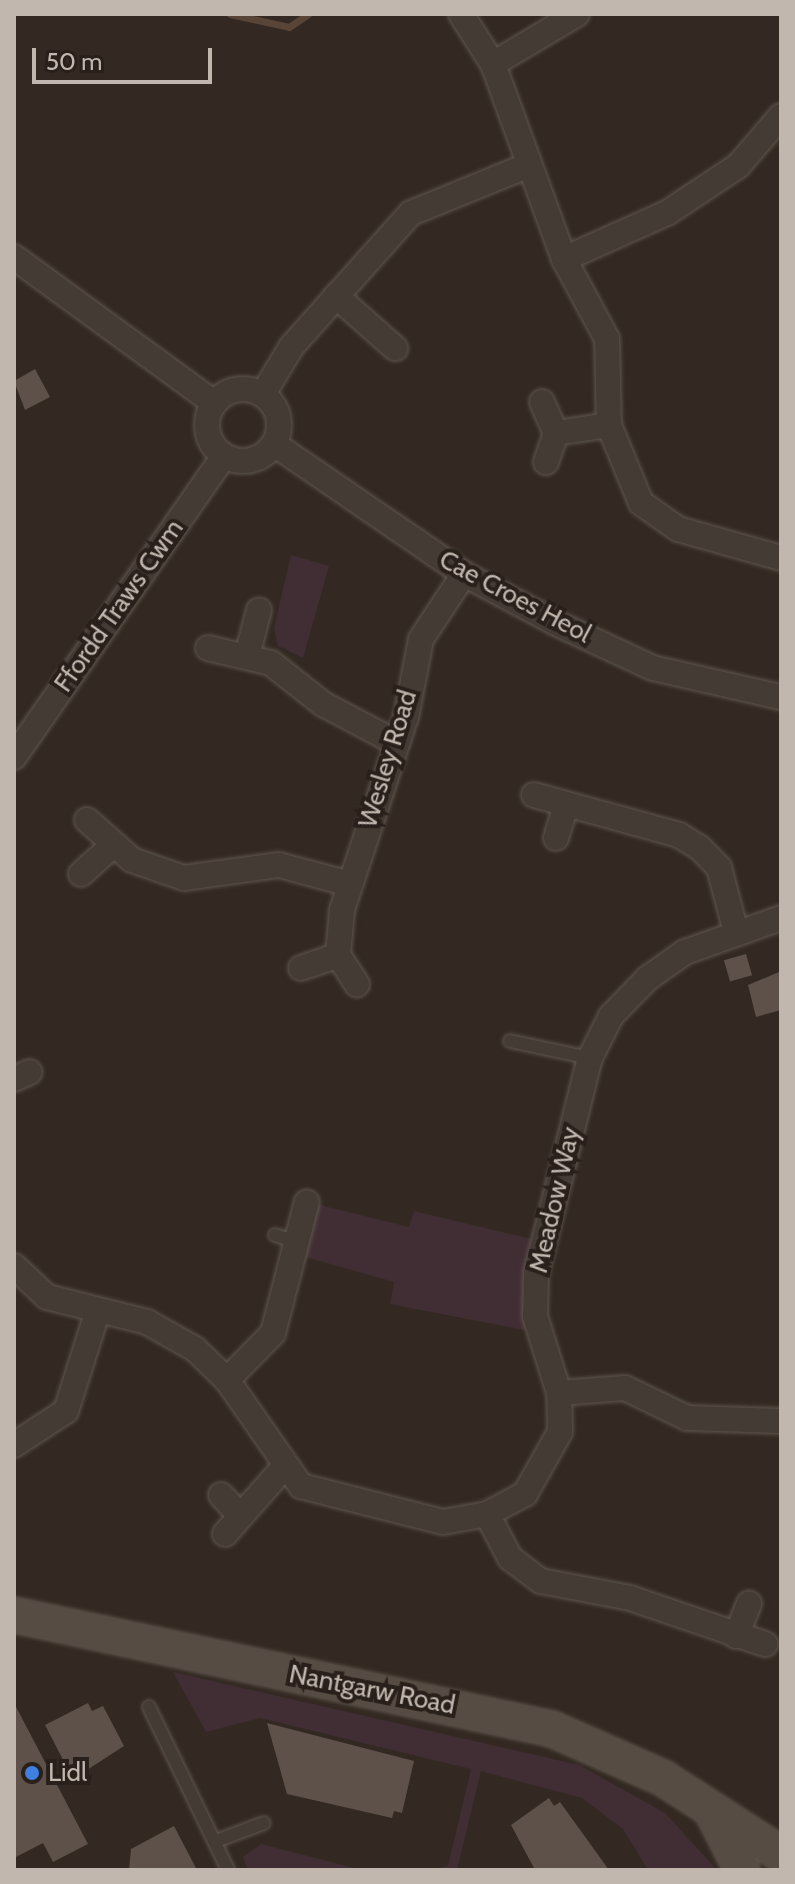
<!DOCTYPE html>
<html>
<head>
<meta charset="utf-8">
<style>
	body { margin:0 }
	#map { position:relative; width:795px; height:1884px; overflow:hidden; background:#332922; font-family:Cabin,sans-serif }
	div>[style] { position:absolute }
	.green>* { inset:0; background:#412e34 }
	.stream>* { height:7px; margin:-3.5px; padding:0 3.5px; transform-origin:3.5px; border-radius:3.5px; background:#584537 }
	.building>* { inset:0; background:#5d5149; transform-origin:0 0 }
	.roads { filter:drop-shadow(0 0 2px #5f564f) drop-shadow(0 0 2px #5f564f) }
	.lane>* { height:12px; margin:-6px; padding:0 6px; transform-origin:6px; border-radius:6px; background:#443b35 }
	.street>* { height:24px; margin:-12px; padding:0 12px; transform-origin:12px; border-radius:12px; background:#443b35 }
	.street>.ring { margin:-12px; padding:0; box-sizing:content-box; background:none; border:24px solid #443b35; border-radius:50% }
	.secondary>* { height:34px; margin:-17px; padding:0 17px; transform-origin:17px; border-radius:17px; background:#574c44 }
	.dots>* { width:22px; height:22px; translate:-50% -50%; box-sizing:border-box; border:4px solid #29201b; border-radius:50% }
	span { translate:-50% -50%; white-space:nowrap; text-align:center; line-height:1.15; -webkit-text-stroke:8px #29201b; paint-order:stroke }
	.street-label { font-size:26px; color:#c1b7af }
	.poi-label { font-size:26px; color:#c1b7af }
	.left { translate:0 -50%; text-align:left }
	.frame { position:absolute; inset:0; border:16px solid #c1b7af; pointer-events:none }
	.scale { position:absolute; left:32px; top:48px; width:180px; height:36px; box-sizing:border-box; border:4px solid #c1b7af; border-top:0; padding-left:10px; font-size:24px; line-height:28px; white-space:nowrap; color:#c1b7af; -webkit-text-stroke:6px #29201b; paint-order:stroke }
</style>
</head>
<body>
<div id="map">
	<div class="green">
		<i style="clip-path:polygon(291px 555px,329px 566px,303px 658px,278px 646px,274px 628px)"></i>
		<i style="clip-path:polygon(307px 1202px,409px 1227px,414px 1211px,544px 1242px,540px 1333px,390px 1304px,394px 1282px,295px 1254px)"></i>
		<i style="clip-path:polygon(173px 1672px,579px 1765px,665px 1813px,717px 1870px,648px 1870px,623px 1829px,582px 1798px,481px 1771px,457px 1870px,427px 1870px,448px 1866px,471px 1769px,260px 1718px,206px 1732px)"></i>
		<i style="clip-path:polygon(261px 1844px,362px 1870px,248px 1870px,243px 1857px)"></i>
	</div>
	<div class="stream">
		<i style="left:230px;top:14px;width:60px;rotate:12.4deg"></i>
		<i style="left:289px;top:27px;width:23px;rotate:-34deg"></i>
	</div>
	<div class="building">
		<i style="clip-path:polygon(35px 369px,50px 397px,25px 410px,14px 381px)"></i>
		<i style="left:746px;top:954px;width:22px;height:23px;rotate:74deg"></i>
		<i style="clip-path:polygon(779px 972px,781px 1010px,756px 1017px,748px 985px)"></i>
		<i style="clip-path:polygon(14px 1703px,88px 1844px,53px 1862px,43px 1843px,14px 1858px)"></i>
		<i style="clip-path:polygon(88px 1703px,92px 1711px,103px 1706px,124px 1746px,73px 1779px,45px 1725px)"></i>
		<i style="clip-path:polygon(267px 1723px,414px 1761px,402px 1813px,394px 1811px,392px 1818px,287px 1794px)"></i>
		<i style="clip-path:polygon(549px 1798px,554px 1806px,560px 1802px,609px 1870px,535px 1870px,511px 1825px)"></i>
		<i style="clip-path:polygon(174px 1826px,197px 1870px,129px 1870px,131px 1849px)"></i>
	</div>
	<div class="roads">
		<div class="lane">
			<i style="left:510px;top:1041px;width:82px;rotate:12deg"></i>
			<i style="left:275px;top:1235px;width:23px;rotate:18deg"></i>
			<i style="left:149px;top:1707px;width:181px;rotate:64.1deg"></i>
			<i style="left:216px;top:1841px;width:51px;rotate:-20.6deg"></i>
		</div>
		<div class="street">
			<i style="left:461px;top:14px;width:59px;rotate:57.4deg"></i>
			<i style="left:493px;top:64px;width:208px;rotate:70deg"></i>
			<i style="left:564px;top:259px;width:91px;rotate:61.7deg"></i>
			<i style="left:607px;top:339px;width:86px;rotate:88.7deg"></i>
			<i style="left:609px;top:425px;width:84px;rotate:67.7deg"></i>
			<i style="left:641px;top:503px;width:45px;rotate:35.1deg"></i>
			<i style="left:678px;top:529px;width:107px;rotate:15.7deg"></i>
			<i style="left:493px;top:64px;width:98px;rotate:-30.8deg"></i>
			<i style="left:14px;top:257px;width:248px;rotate:36.1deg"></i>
			<i style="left:564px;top:259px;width:113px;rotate:-24.1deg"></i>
			<i style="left:667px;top:213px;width:85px;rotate:-33.5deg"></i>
			<i style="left:738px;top:166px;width:66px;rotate:-49.3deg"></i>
			<i style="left:336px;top:296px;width:79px;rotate:41.4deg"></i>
			<i class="ring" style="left:207px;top:389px;width:48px;height:48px"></i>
			<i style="left:263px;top:394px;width:56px;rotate:-58.9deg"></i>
			<i style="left:292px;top:346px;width:178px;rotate:-48.2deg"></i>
			<i style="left:411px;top:213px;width:127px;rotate:-22.1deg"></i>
			<i style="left:542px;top:402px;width:34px;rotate:66deg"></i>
			<i style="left:556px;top:433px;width:31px;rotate:109deg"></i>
			<i style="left:556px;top:433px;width:54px;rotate:-8.6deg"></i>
			<i style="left:274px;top:444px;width:230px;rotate:34.4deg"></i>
			<i style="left:464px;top:574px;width:104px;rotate:28deg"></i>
			<i style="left:556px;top:623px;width:107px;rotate:24.9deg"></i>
			<i style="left:653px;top:668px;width:131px;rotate:12.8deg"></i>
			<i style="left:208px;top:648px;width:65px;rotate:13.4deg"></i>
			<i style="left:271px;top:663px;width:66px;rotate:38.3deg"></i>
			<i style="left:323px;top:704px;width:81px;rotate:27.8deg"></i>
			<i style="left:248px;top:652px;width:43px;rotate:-75.3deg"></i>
			<i style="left:14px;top:757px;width:367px;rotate:-55.1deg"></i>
			<i style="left:534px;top:795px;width:150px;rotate:15.4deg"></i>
			<i style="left:679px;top:835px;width:25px;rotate:32deg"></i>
			<i style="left:700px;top:848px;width:28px;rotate:46deg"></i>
			<i style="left:719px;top:868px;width:66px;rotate:75.1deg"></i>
			<i style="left:87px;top:820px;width:60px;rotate:41.6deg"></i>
			<i style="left:132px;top:860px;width:55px;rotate:19.1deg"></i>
			<i style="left:184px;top:878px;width:96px;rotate:-7.8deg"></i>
			<i style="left:279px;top:865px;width:73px;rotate:15deg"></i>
			<i style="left:556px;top:838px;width:34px;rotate:-73deg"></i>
			<i style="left:81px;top:874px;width:40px;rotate:-42deg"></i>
			<i style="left:338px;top:955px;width:35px;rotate:57deg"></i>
			<i style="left:301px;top:968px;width:39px;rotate:-19deg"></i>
			<i style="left:338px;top:955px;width:45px;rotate:-84.9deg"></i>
			<i style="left:342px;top:910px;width:203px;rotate:-71.7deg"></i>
			<i style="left:406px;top:717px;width:79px;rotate:-79.1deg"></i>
			<i style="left:421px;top:639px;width:78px;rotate:-56.5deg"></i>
			<i style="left:14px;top:1079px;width:17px;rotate:-24deg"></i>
			<i style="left:14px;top:1266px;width:45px;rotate:43.2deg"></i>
			<i style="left:47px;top:1297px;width:103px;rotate:14deg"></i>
			<i style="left:147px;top:1322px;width:55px;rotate:29.4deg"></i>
			<i style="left:195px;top:1349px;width:45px;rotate:44.1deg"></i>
			<i style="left:227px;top:1380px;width:129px;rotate:55.1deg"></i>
			<i style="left:301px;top:1486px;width:146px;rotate:14.2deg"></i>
			<i style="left:443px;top:1522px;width:45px;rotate:-10.3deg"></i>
			<i style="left:487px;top:1514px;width:43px;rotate:-27.8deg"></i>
			<i style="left:525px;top:1494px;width:71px;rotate:-60.6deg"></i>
			<i style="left:560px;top:1432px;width:39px;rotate:-91deg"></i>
			<i style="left:559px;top:1393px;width:81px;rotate:-107.3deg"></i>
			<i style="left:535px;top:1316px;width:42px;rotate:-88.6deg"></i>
			<i style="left:536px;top:1274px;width:223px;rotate:-76deg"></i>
			<i style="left:590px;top:1058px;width:47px;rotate:-63.4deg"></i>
			<i style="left:611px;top:1016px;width:53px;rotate:-45.8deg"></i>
			<i style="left:648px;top:978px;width:45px;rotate:-35.1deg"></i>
			<i style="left:685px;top:952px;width:102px;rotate:-19.5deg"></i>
			<i style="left:227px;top:1380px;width:66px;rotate:-45.6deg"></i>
			<i style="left:273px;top:1333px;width:135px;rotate:-75.5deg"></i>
			<i style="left:559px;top:1393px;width:66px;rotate:-4.3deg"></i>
			<i style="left:625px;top:1388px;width:69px;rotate:25.8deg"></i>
			<i style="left:687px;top:1418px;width:94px;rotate:1.8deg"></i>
			<i style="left:14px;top:1445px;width:62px;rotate:-33.2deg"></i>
			<i style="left:66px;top:1411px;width:103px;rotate:-72.4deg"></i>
			<i style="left:221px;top:1495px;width:26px;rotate:47deg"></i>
			<i style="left:487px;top:1514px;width:50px;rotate:62.4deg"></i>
			<i style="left:510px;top:1558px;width:39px;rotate:37deg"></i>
			<i style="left:541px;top:1581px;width:91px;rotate:10.8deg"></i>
			<i style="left:630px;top:1598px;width:143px;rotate:18.8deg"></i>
			<i style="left:225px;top:1534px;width:89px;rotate:-48.6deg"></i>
			<i style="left:736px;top:1636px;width:35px;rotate:-68deg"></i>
		</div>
		<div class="secondary">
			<i style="left:14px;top:1615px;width:550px;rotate:11.96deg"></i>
			<i style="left:552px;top:1729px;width:121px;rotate:23.8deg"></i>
			<i style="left:663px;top:1778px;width:140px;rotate:32.8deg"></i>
			<i style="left:713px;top:1813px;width:64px;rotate:63deg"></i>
		</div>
	</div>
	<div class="dots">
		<i style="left:32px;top:1773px;background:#3f7fe0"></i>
	</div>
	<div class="street-label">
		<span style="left:515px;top:597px;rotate:28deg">Cae Croes Heol</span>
		<span style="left:119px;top:606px;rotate:-55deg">Ffordd Traws Cwm</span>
		<span style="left:388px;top:759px;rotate:-73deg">Wesley Road</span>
		<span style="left:555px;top:1200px;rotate:-77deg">Meadow Way</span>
		<span style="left:372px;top:1690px;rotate:11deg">Nantgarw Road</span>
	</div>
	<div class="poi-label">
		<span class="left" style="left:48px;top:1773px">Lidl</span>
	</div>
	<div class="frame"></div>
	<div class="scale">50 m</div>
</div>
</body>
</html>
